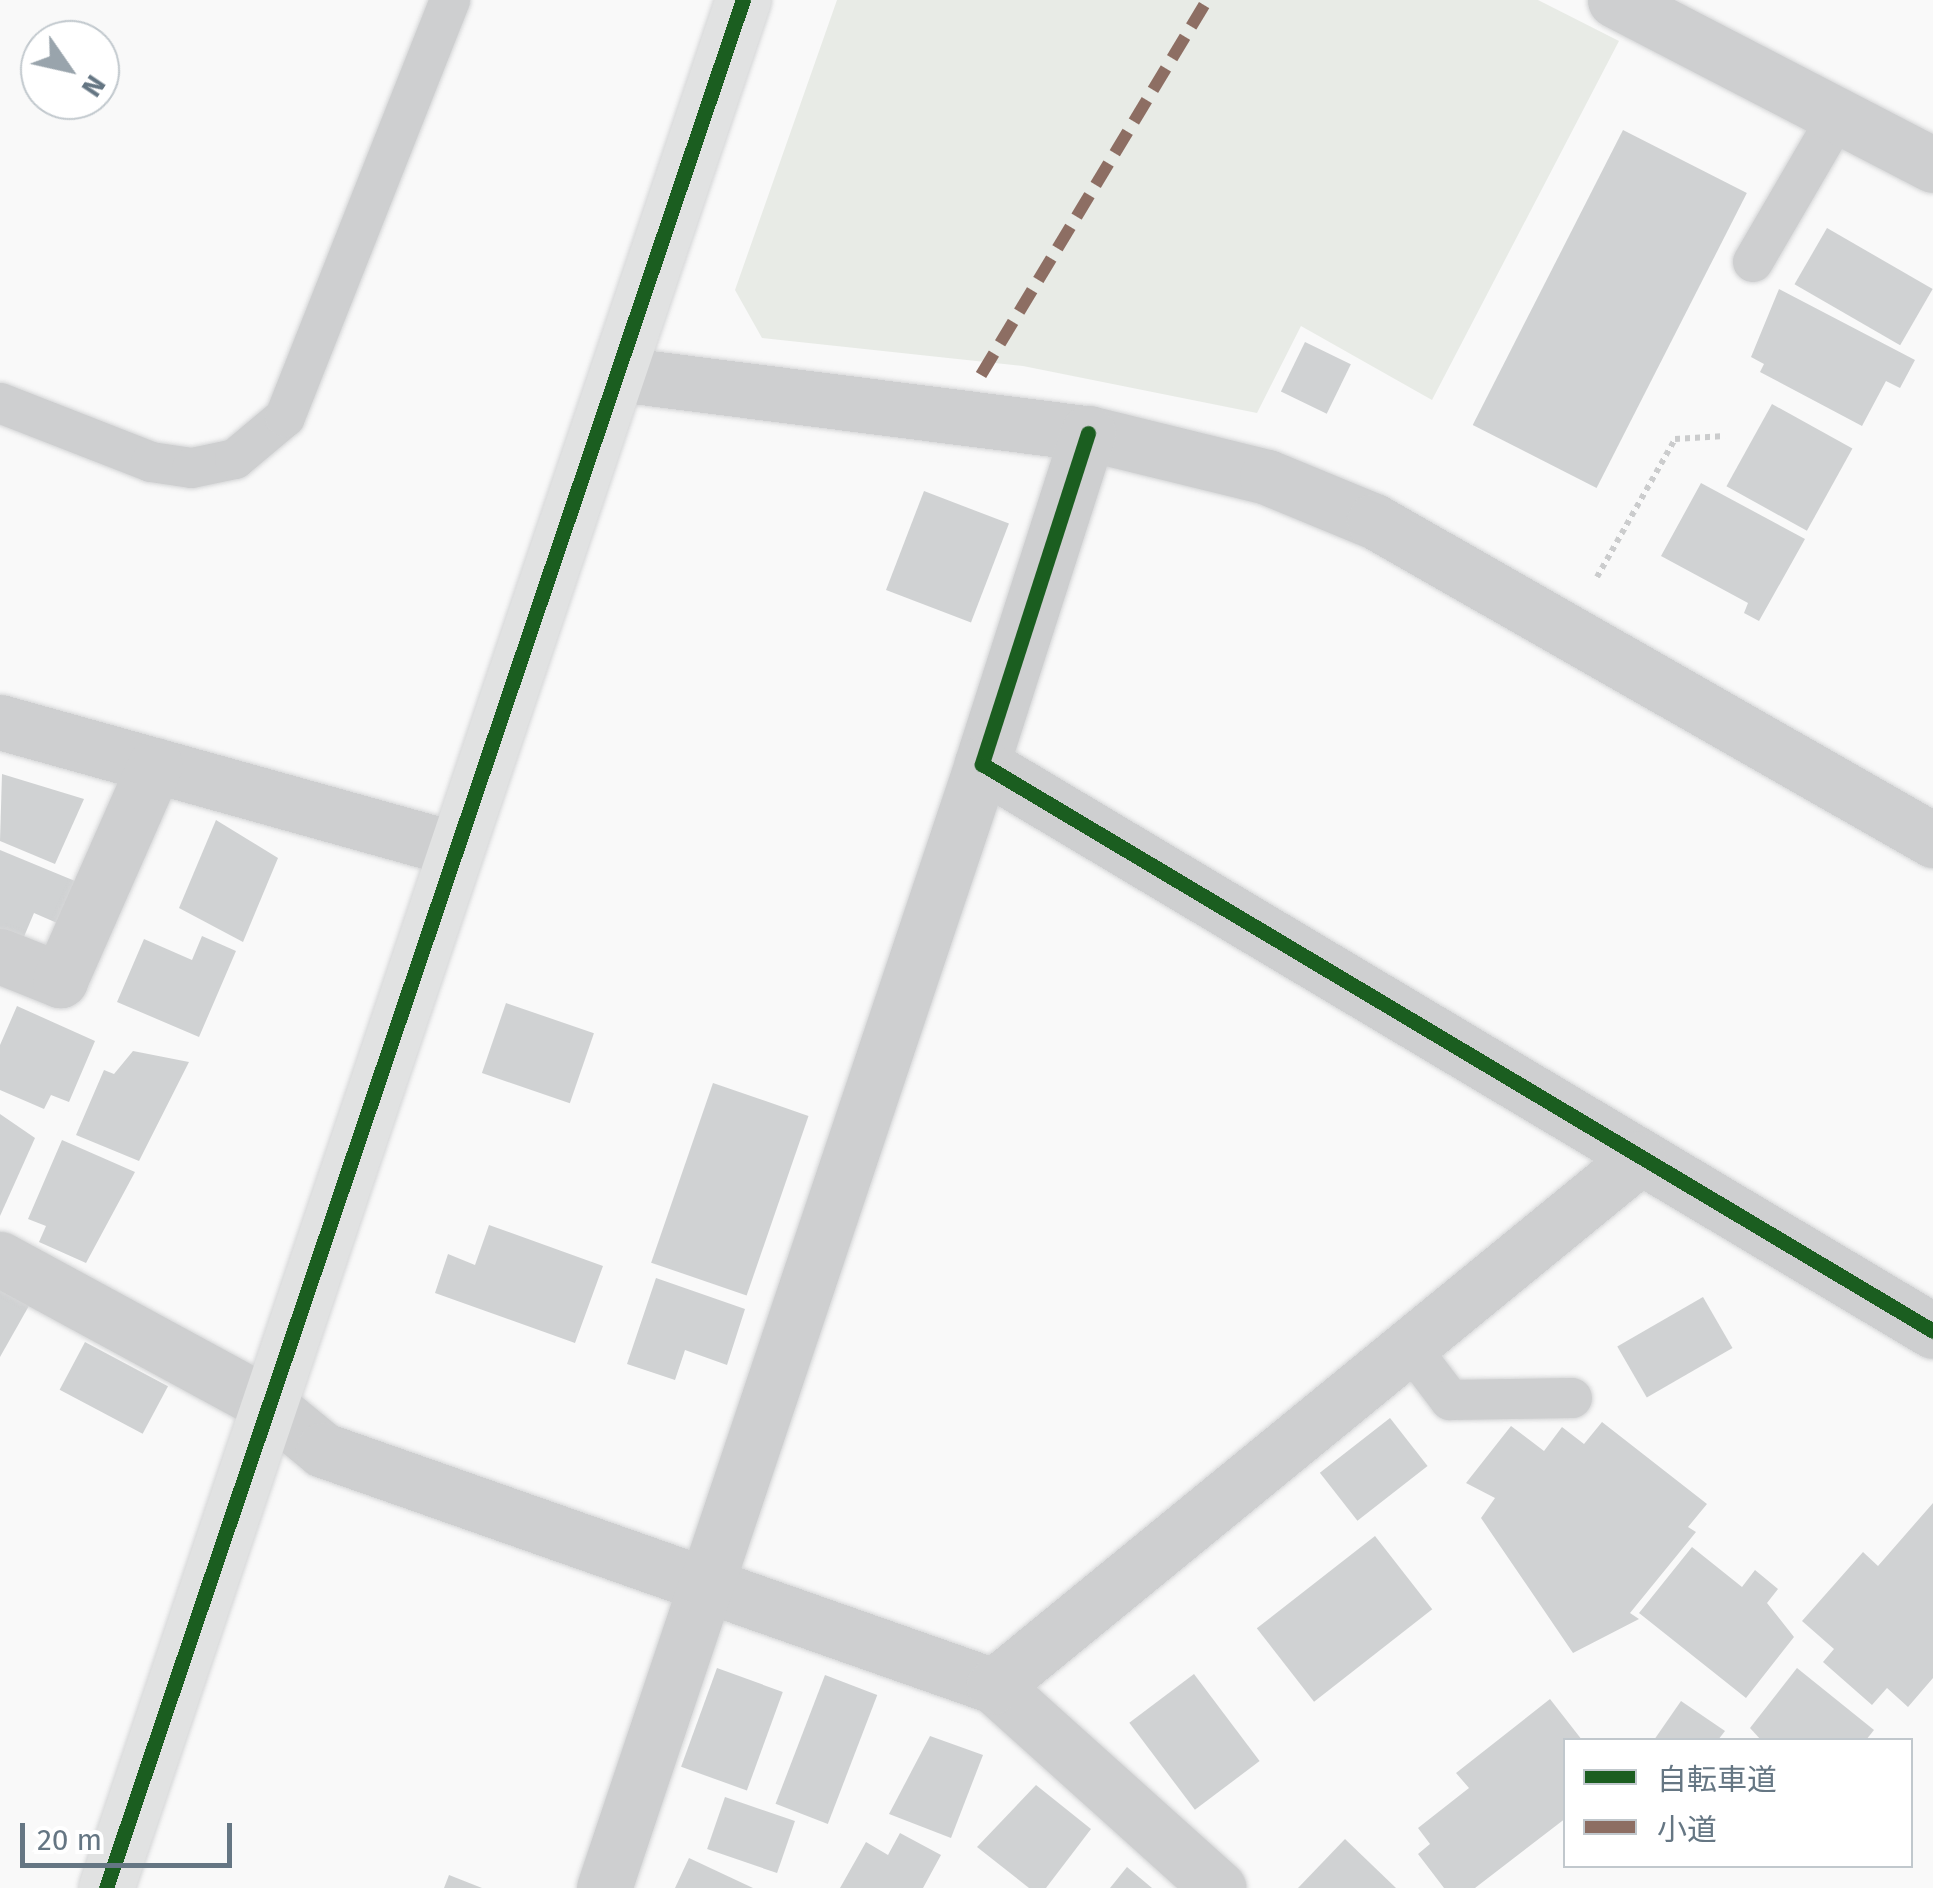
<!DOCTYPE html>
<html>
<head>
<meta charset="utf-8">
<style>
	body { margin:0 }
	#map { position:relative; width:1933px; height:1888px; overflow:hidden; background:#f9f9f9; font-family:"Fira Sans","Noto Sans JP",sans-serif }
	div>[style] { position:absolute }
	.green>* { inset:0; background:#e8ebe6 }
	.building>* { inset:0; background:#d0d2d3; transform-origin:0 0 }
	.path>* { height:6px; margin-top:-3px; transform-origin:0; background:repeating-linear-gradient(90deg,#cbcccd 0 5px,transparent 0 10px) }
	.roads { filter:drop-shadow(0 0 2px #d5d6d7) drop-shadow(0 0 2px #d5d6d7) }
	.lane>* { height:40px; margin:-20px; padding:0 20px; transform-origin:20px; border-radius:20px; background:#cecfd0 }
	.street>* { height:55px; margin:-27.5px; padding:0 27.5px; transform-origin:27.5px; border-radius:27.5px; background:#cecfd0 }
	.secondary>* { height:55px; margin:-27.5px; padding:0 27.5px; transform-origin:27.5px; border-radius:27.5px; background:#e1e2e2 }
	.quiet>* { height:12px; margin-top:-6px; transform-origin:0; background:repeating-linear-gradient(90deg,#8d6e63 0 25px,transparent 0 37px) }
	.cycleway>* { height:15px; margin:-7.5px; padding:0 7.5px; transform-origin:7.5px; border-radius:7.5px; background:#1b5e20 }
	span { translate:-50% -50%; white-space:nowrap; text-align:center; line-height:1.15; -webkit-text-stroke:10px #fff; paint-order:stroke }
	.legend { position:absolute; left:1563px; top:1738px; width:350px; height:130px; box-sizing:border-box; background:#fff; border:2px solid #c1c8cd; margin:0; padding:12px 18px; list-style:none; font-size:30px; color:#657683 }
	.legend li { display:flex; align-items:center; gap:20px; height:50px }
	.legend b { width:50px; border:2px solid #c1c8cd }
	.north { position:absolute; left:20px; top:20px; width:100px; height:100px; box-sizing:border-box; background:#fff; border:2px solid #c1c8cd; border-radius:50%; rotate:124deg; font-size:28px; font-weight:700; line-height:40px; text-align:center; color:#657683 }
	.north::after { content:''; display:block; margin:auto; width:35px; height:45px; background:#99a4ac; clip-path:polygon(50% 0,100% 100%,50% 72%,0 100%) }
	.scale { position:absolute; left:20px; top:1823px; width:212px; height:45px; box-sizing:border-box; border:5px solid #657683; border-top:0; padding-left:12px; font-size:30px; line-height:35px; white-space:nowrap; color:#657683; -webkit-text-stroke:8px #fff; paint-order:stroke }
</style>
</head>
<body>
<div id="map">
	<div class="green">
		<i style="clip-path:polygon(837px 0,1538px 0,1619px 41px,1432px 400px,1301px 326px,1257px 413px,1023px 366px,762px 338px,735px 290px)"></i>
	</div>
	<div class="building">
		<i style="left:1623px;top:130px;width:139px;height:331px;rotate:27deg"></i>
		<i style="left:1827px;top:228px;width:122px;height:65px;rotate:30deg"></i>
		<i style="clip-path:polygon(1779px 289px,1915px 360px,1900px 388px,1886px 381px,1862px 426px,1760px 372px,1764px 364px,1751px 357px)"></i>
		<i style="left:1305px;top:342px;width:51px;height:55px;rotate:26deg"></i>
		<i style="left:1772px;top:404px;width:92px;height:94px;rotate:29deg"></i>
		<i style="clip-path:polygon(1701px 483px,1805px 539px,1759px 621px,1744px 613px,1748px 603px,1661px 556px)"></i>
		<i style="left:924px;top:491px;width:91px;height:106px;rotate:21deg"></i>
		<i style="clip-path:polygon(2px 774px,84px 799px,55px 864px,0 841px)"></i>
		<i style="clip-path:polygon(216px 820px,278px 858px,243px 942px,179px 908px)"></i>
		<i style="clip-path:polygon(0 850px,75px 881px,57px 923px,34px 913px,23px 939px,0 929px)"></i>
		<i style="clip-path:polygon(202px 936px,236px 951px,199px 1037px,117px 1002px,144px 939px,192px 960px)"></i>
		<i style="left:506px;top:1003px;width:93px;height:74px;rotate:19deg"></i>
		<i style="clip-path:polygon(17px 1006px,95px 1041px,69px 1102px,51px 1095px,44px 1109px,0 1090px,0 1045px)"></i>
		<i style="clip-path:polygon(133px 1051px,189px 1062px,139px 1161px,76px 1135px,104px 1070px,114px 1074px)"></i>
		<i style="left:713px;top:1083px;width:101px;height:190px;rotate:19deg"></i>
		<i style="clip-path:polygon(0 1114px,35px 1138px,0 1216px)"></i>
		<i style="clip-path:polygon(62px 1140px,135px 1172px,86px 1263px,39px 1242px,46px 1226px,28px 1219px)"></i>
		<i style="clip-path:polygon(489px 1225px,603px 1266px,575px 1343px,435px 1293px,448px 1254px,475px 1265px)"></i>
		<i style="clip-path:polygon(656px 1278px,745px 1309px,727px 1365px,685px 1350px,675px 1380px,627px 1364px)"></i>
		<i style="clip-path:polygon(0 1287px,30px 1304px,0 1357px)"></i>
		<i style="left:1703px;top:1297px;width:59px;height:99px;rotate:60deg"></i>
		<i style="left:85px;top:1342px;width:94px;height:54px;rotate:28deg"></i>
		<i style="left:1390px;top:1418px;width:61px;height:89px;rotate:52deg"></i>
		<i style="clip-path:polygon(1602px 1422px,1707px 1504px,1688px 1527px,1696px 1532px,1630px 1613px,1639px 1619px,1573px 1653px,1481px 1518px,1495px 1498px,1466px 1483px,1511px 1426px,1544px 1451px,1562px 1427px,1584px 1444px)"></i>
		<i style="clip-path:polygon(1933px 1503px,1933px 1678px,1908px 1707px,1887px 1688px,1872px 1705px,1823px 1662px,1834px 1649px,1802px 1621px,1863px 1552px,1878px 1566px)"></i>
		<i style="left:1375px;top:1536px;width:93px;height:150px;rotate:52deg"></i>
		<i style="clip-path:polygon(1692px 1547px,1742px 1587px,1755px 1570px,1778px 1589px,1767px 1603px,1794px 1637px,1746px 1698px,1639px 1613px)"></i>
		<i style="left:717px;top:1668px;width:70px;height:105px;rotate:20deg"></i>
		<i style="clip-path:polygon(1797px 1668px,1874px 1730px,1866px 1740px,1761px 1740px,1750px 1728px)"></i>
		<i style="left:1194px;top:1674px;width:109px;height:81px;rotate:53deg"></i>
		<i style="left:825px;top:1675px;width:56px;height:138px;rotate:21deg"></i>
		<i style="clip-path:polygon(1550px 1699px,1582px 1740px,1566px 1740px,1566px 1818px,1475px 1888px,1444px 1888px,1418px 1854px,1430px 1844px,1418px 1828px,1469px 1788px,1456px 1773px)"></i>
		<i style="clip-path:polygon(1681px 1701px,1725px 1731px,1718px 1740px,1654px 1740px)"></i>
		<i style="clip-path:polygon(930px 1736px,983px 1755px,951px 1838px,889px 1814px)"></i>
		<i style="clip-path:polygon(1036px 1785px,1091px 1829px,1046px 1888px,1029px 1888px,977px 1847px)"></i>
		<i style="left:725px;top:1797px;width:74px;height:55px;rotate:19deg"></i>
		<i style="clip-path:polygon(900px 1833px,941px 1855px,923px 1888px,840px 1888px,866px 1842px,888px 1855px)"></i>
		<i style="clip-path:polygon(1345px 1839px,1396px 1888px,1298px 1888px)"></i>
		<i style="clip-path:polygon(689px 1858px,753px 1888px,675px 1888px)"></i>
		<i style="clip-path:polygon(1127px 1867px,1152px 1888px,1110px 1888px)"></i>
		<i style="clip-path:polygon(449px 1875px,482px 1888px,444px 1888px)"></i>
	</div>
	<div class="path">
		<i style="left:1597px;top:577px;width:159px;rotate:-60.5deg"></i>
		<i style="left:1675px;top:439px;width:50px;rotate:-3.4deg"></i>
	</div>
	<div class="roads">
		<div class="lane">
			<i style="left:1753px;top:262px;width:169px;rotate:-59.8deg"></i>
			<i style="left:0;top:403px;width:162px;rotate:21.3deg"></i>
			<i style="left:151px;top:462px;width:41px;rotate:8.3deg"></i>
			<i style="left:192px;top:468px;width:44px;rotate:-11.8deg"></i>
			<i style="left:235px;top:459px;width:65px;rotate:-40deg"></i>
			<i style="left:285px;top:417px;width:448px;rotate:-68.4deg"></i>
			<i style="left:1409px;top:1346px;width:68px;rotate:52.8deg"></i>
			<i style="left:1450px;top:1400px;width:122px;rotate:-0.9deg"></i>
		</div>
		<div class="street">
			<i style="left:1615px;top:0;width:358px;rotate:27.4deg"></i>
			<i style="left:618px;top:374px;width:474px;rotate:7.2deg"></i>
			<i style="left:1088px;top:433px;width:184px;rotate:13.8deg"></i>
			<i style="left:1267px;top:477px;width:116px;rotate:22.4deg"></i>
			<i style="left:1374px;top:521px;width:644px;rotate:29.71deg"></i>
			<i style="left:1088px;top:433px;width:348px;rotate:107.8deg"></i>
			<i style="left:982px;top:764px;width:1107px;rotate:30.8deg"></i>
			<i style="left:0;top:722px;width:471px;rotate:15.6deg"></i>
			<i style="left:0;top:956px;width:65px;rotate:21.8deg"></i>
			<i style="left:60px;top:980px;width:235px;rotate:-66.2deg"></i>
			<i style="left:0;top:1259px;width:304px;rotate:28.5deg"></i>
			<i style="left:267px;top:1404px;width:72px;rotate:39.4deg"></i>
			<i style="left:323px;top:1450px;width:711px;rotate:19.38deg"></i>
			<i style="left:994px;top:1686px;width:302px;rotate:42deg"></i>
			<i style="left:994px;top:1686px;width:832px;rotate:-39.29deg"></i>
			<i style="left:604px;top:1888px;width:1186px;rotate:-71.41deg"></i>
		</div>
		<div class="secondary">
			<i style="left:106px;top:1888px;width:1993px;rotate:-71.36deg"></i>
		</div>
	</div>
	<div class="quiet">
		<i style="left:981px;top:375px;width:438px;rotate:-58.9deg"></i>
	</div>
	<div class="cycleway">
		<i style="left:1088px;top:433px;width:348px;rotate:107.8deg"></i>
		<i style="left:982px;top:764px;width:1107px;rotate:30.8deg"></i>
		<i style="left:106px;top:1888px;width:1993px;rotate:-71.36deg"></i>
	</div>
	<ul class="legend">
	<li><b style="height:12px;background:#1b5e20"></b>自転車道</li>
	<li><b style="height:12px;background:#8d6e63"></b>小道</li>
	</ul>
	<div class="north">N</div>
	<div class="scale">20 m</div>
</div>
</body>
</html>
